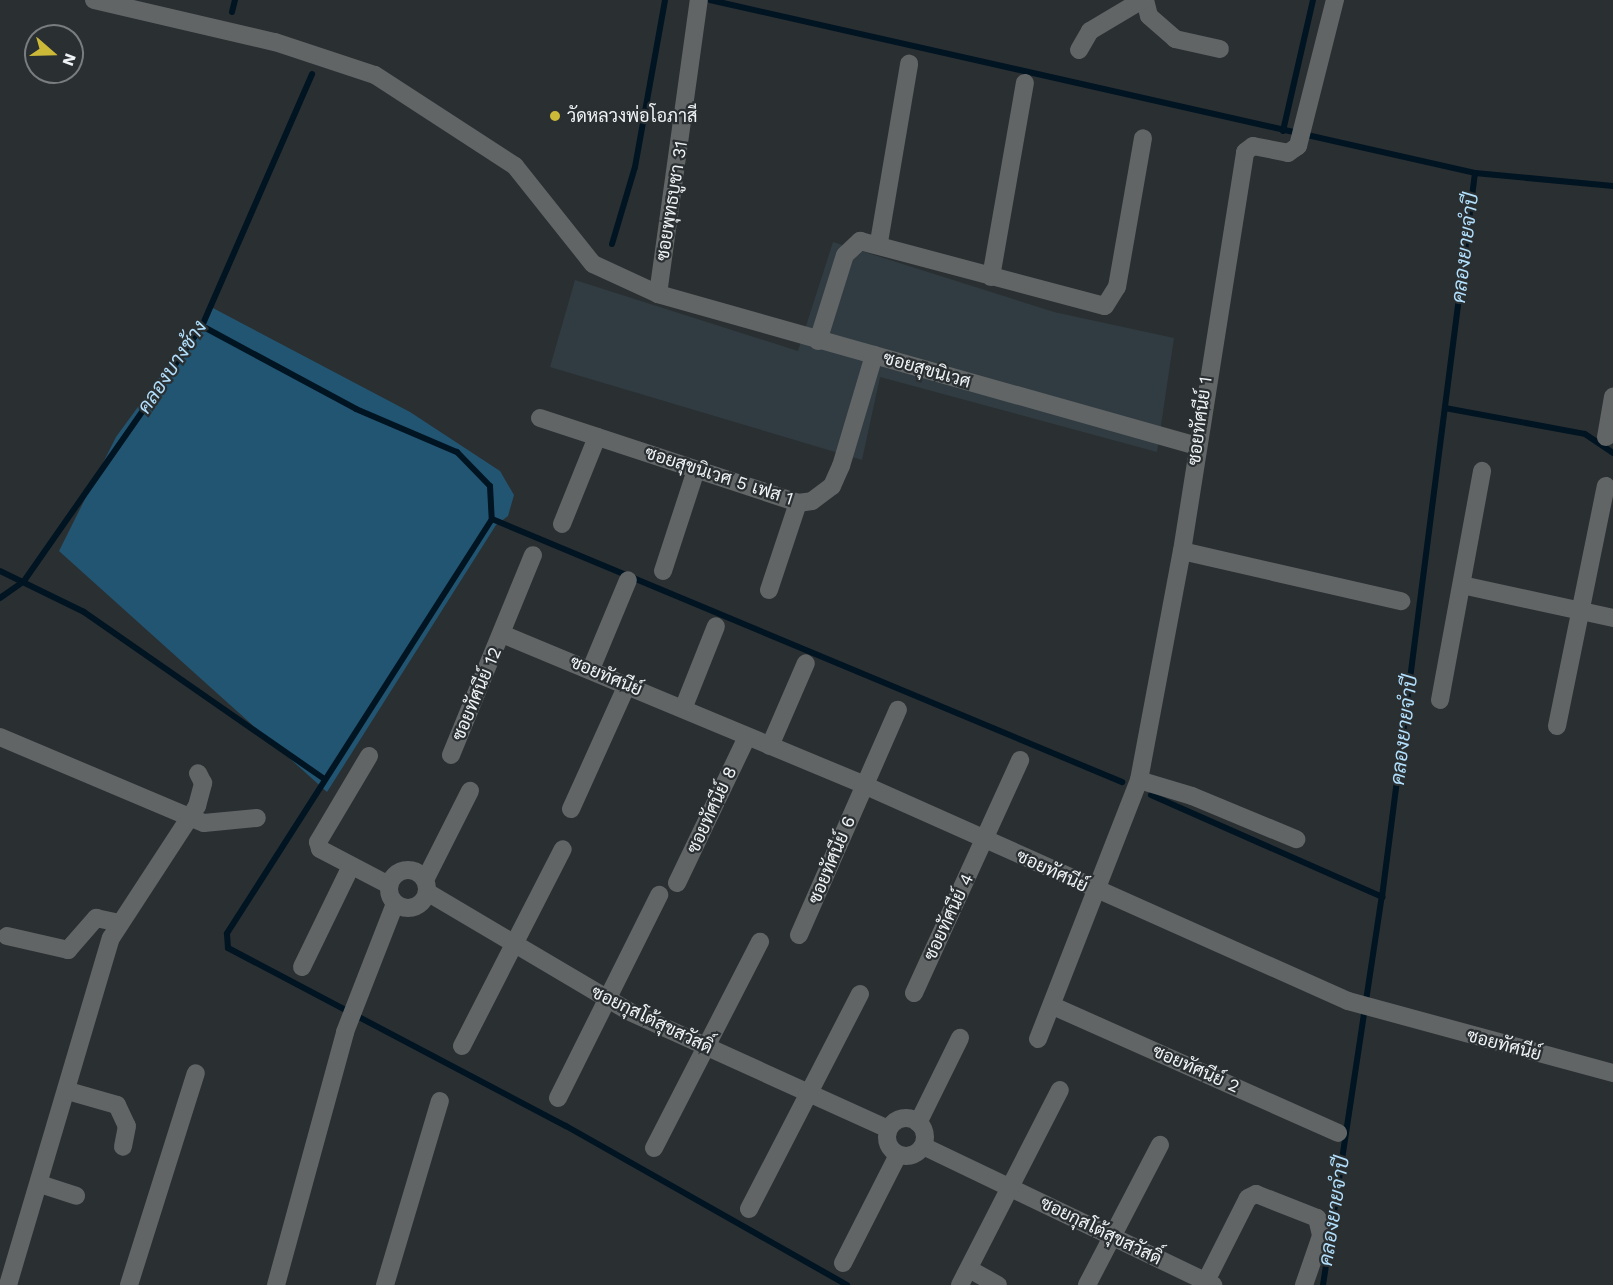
<!DOCTYPE html>
<html>
<head>
<meta charset="utf-8">
<style>
	body { margin:0 }
	#map { position:relative; width:1613px; height:1285px; overflow:hidden; background:#2a2f32; font-family:"Work Sans",Sarabun,sans-serif }
	div>[style] { position:absolute }
	.built>* { inset:0; background:#313c42 }
	.green>* { inset:0; background:#225572 }
	.stream>* { height:6px; margin:-3px; padding:0 3px; transform-origin:3px; border-radius:3px; background:#001422 }
	.street>* { height:18px; margin:-9px; padding:0 9px; transform-origin:9px; border-radius:9px; background:#626566 }
	.street>.ring { margin:-9px; padding:0; box-sizing:content-box; background:none; border:18px solid #626566; border-radius:50% }
	.dots>* { width:16px; height:16px; translate:-50% -50%; box-sizing:border-box; border:3px solid #2a2f32; border-radius:50% }
	span { translate:-50% -50%; white-space:nowrap; text-align:center; line-height:1.15; -webkit-text-stroke:4.5px #2a2f32; paint-order:stroke }
	.poi-label { font-size:18px; color:#eff3f5 }
	.left { translate:0 -50%; text-align:left }
	.street-label { font-size:18px; color:#eff3f5 }
	.water-label { font-size:20px; color:#b1dffc; font-style:italic }
	.north { position:absolute; left:24px; top:24px; width:60px; height:60px; box-sizing:border-box; background:#2a2f32; border:2px solid #797d80; border-radius:50%; rotate:110deg; font-size:16px; font-weight:700; line-height:24px; text-align:center; color:#eff3f5 }
	.north::after { content:''; display:block; margin:auto; width:21px; height:27px; background:#ccb938; clip-path:polygon(50% 0,100% 100%,50% 72%,0 100%) }
</style>
</head>
<body>
<div id="map">
	<div class="built">
		<i style="clip-path:polygon(833px 242px,1054px 312px,1174px 338px,1157px 452px,880px 377px,862px 460px,550px 367px,575px 280px,798px 351px)"></i>
	</div>
	<div class="green">
		<i style="clip-path:polygon(211px 307px,410px 412px,500px 471px,514px 495px,508px 516px,496px 525px,327px 792px,59px 551px,116px 437px)"></i>
	</div>
	<div class="stream">
		<i style="left:710px;top:0;width:784px;rotate:12.74deg"></i>
		<i style="left:1475px;top:173px;width:139px;rotate:5.4deg"></i>
		<i style="left:232px;top:12px;width:12px;rotate:-76deg"></i>
		<i style="left:1283px;top:131px;width:134px;rotate:-77.1deg"></i>
		<i style="left:612px;top:244px;width:80px;rotate:-73.4deg"></i>
		<i style="left:635px;top:167px;width:170px;rotate:-79.8deg"></i>
		<i style="left:202px;top:326px;width:175px;rotate:28.3deg"></i>
		<i style="left:356px;top:409px;width:110px;rotate:23.1deg"></i>
		<i style="left:457px;top:452px;width:47px;rotate:45.9deg"></i>
		<i style="left:490px;top:486px;width:33px;rotate:87deg"></i>
		<i style="left:492px;top:519px;width:683px;rotate:22.66deg"></i>
		<i style="left:1445px;top:408px;width:142px;rotate:10.5deg"></i>
		<i style="left:1585px;top:434px;width:34px;rotate:34deg"></i>
		<i style="left:492px;top:519px;width:492px;rotate:122.6deg"></i>
		<i style="left:227px;top:934px;width:14px;rotate:86deg"></i>
		<i style="left:228px;top:948px;width:382px;rotate:27.8deg"></i>
		<i style="left:566px;top:1126px;width:323px;rotate:29.5deg"></i>
		<i style="left:0;top:571px;width:93px;rotate:26deg"></i>
		<i style="left:84px;top:612px;width:292px;rotate:34.8deg"></i>
		<i style="left:0;top:598px;width:29px;rotate:-35deg"></i>
		<i style="left:24px;top:581px;width:311px;rotate:-55.1deg"></i>
		<i style="left:202px;top:326px;width:275px;rotate:-66.4deg"></i>
		<i style="left:1151px;top:795px;width:253px;rotate:23.8deg"></i>
		<i style="left:1323px;top:1285px;width:392px;rotate:-81.4deg"></i>
		<i style="left:1382px;top:897px;width:730px;rotate:-82.68deg"></i>
	</div>
	<div class="street">
		<i style="left:94px;top:0;width:186px;rotate:13.1deg"></i>
		<i style="left:275px;top:42px;width:105px;rotate:18.3deg"></i>
		<i style="left:375px;top:75px;width:167px;rotate:33deg"></i>
		<i style="left:515px;top:166px;width:125px;rotate:51.5deg"></i>
		<i style="left:593px;top:264px;width:72px;rotate:24.8deg"></i>
		<i style="left:658px;top:294px;width:560px;rotate:15.75deg"></i>
		<i style="left:1145px;top:0;width:16px;rotate:76deg"></i>
		<i style="left:1149px;top:16px;width:35px;rotate:41deg"></i>
		<i style="left:1175px;top:39px;width:46px;rotate:12.5deg"></i>
		<i style="left:1079px;top:50px;width:22px;rotate:-60deg"></i>
		<i style="left:1090px;top:31px;width:61px;rotate:-30.8deg"></i>
		<i style="left:879px;top:242px;width:181px;rotate:-80.4deg"></i>
		<i style="left:991px;top:277px;width:197px;rotate:-80.1deg"></i>
		<i style="left:658px;top:294px;width:297px;rotate:-82.1deg"></i>
		<i style="left:818px;top:341px;width:90px;rotate:-72.6deg"></i>
		<i style="left:845px;top:255px;width:21px;rotate:-43deg"></i>
		<i style="left:860px;top:241px;width:253px;rotate:14.9deg"></i>
		<i style="left:1105px;top:306px;width:22px;rotate:-58deg"></i>
		<i style="left:1117px;top:287px;width:151px;rotate:-80.1deg"></i>
		<i style="left:540px;top:418px;width:272px;rotate:18.2deg"></i>
		<i style="left:798px;top:503px;width:14px;rotate:-8deg"></i>
		<i style="left:812px;top:501px;width:25px;rotate:-37deg"></i>
		<i style="left:832px;top:486px;width:22px;rotate:-66deg"></i>
		<i style="left:841px;top:466px;width:116px;rotate:-73.4deg"></i>
		<i style="left:1606px;top:437px;width:41px;rotate:-80.1deg"></i>
		<i style="left:562px;top:524px;width:94px;rotate:-68.1deg"></i>
		<i style="left:1182px;top:551px;width:225px;rotate:12.9deg"></i>
		<i style="left:663px;top:571px;width:106px;rotate:-71.9deg"></i>
		<i style="left:1462px;top:585px;width:155px;rotate:12.3deg"></i>
		<i style="left:769px;top:590px;width:92px;rotate:-71.6deg"></i>
		<i style="left:502px;top:634px;width:392px;rotate:22.6deg"></i>
		<i style="left:864px;top:785px;width:530px;rotate:24.05deg"></i>
		<i style="left:1348px;top:1001px;width:275px;rotate:15.2deg"></i>
		<i style="left:591px;top:669px;width:96px;rotate:-67.4deg"></i>
		<i style="left:1440px;top:700px;width:233px;rotate:-79.6deg"></i>
		<i style="left:683px;top:709px;width:89px;rotate:-68.3deg"></i>
		<i style="left:1557px;top:726px;width:245px;rotate:-78.5deg"></i>
		<i style="left:0;top:737px;width:221px;rotate:22.9deg"></i>
		<i style="left:204px;top:823px;width:53px;rotate:-5.4deg"></i>
		<i style="left:770px;top:746px;width:90px;rotate:-66.6deg"></i>
		<i style="left:451px;top:755px;width:216px;rotate:-67.7deg"></i>
		<i style="left:369px;top:756px;width:100px;rotate:120.7deg"></i>
		<i style="left:318px;top:842px;width:7px;rotate:74deg"></i>
		<i style="left:320px;top:849px;width:78px;rotate:27.6deg"></i>
		<i style="left:1139px;top:780px;width:55px;rotate:16.8deg"></i>
		<i style="left:1192px;top:796px;width:113px;rotate:22.5deg"></i>
		<i style="left:571px;top:809px;width:136px;rotate:-65.7deg"></i>
		<i class="ring" style="left:389px;top:870px;width:20px;height:20px"></i>
		<i style="left:425px;top:880px;width:100px;rotate:-63.2deg"></i>
		<i style="left:677px;top:883px;width:162px;rotate:-64.4deg"></i>
		<i style="left:427px;top:892px;width:234px;rotate:30.6deg"></i>
		<i style="left:628px;top:1011px;width:286px;rotate:24.4deg"></i>
		<i style="left:799px;top:935px;width:246px;rotate:-66.3deg"></i>
		<i style="left:7px;top:936px;width:63px;rotate:12.9deg"></i>
		<i style="left:68px;top:950px;width:43px;rotate:-48.8deg"></i>
		<i style="left:96px;top:918px;width:24px;rotate:12deg"></i>
		<i style="left:302px;top:967px;width:112px;rotate:-64.1deg"></i>
		<i style="left:914px;top:993px;width:256px;rotate:-65.5deg"></i>
		<i style="left:1053px;top:1006px;width:312px;rotate:24deg"></i>
		<i style="left:1038px;top:1039px;width:278px;rotate:-68.7deg"></i>
		<i style="left:1139px;top:780px;width:233px;rotate:-79.4deg"></i>
		<i style="left:1182px;top:551px;width:404px;rotate:-81deg"></i>
		<i style="left:1245px;top:152px;width:10px;rotate:-37deg"></i>
		<i style="left:1253px;top:146px;width:36px;rotate:11deg"></i>
		<i style="left:1288px;top:153px;width:12px;rotate:-35deg"></i>
		<i style="left:1298px;top:146px;width:151px;rotate:-75.8deg"></i>
		<i style="left:462px;top:1046px;width:221px;rotate:-62.9deg"></i>
		<i style="left:68px;top:1091px;width:51px;rotate:15.9deg"></i>
		<i style="left:117px;top:1105px;width:23px;rotate:65deg"></i>
		<i style="left:127px;top:1126px;width:21px;rotate:101deg"></i>
		<i style="left:558px;top:1098px;width:227px;rotate:-63.5deg"></i>
		<i class="ring" style="left:887px;top:1118px;width:20px;height:20px"></i>
		<i style="left:918px;top:1123px;width:95px;rotate:-63.7deg"></i>
		<i style="left:923px;top:1146px;width:322px;rotate:25.6deg"></i>
		<i style="left:654px;top:1148px;width:232px;rotate:-62.8deg"></i>
		<i style="left:40px;top:1184px;width:38px;rotate:18deg"></i>
		<i style="left:749px;top:1209px;width:242px;rotate:-62.7deg"></i>
		<i style="left:843px;top:1263px;width:121px;rotate:-63deg"></i>
		<i style="left:969px;top:1269px;width:33px;rotate:29deg"></i>
		<i style="left:8px;top:1285px;width:362px;rotate:-73.5deg"></i>
		<i style="left:111px;top:938px;width:158px;rotate:-56.9deg"></i>
		<i style="left:197px;top:806px;width:24px;rotate:-75deg"></i>
		<i style="left:203px;top:783px;width:11px;rotate:-117deg"></i>
		<i style="left:129px;top:1285px;width:222px;rotate:-72.5deg"></i>
		<i style="left:276px;top:1285px;width:262px;rotate:-74.7deg"></i>
		<i style="left:345px;top:1032px;width:137px;rotate:-68.7deg"></i>
		<i style="left:385px;top:1285px;width:192px;rotate:-73.4deg"></i>
		<i style="left:960px;top:1285px;width:219px;rotate:-62.9deg"></i>
		<i style="left:1087px;top:1285px;width:158px;rotate:-62.5deg"></i>
		<i style="left:1204px;top:1285px;width:97px;rotate:-63.2deg"></i>
		<i style="left:1248px;top:1198px;width:9px;rotate:-27deg"></i>
		<i style="left:1256px;top:1194px;width:66px;rotate:21.5deg"></i>
		<i style="left:1317px;top:1218px;width:18px;rotate:77deg"></i>
		<i style="left:1321px;top:1236px;width:52px;rotate:109.1deg"></i>
	</div>
	<div class="dots">
		<i style="left:555px;top:116px;background:#ccb938"></i>
	</div>
	<div class="poi-label">
		<span class="left" style="left:567px;top:116px">วัดหลวงพ่อโอภาสี</span>
	</div>
	<div class="street-label">
		<span style="left:672px;top:201px;rotate:-81deg">ซอยพุทธบูชา 31</span>
		<span style="left:927px;top:370px;rotate:16deg">ซอยสุขนิเวศ</span>
		<span style="left:1200px;top:421px;rotate:-82deg">ซอยทัศนีย์ 1</span>
		<span style="left:719px;top:476px;rotate:18deg">ซอยสุขนิเวศ 5 เฟส 1</span>
		<span style="left:606px;top:676px;rotate:23deg">ซอยทัศนีย์</span>
		<span style="left:477px;top:694px;rotate:-67deg">ซอยทัศนีย์ 12</span>
		<span style="left:712px;top:810px;rotate:-65deg">ซอยทัศนีย์ 8</span>
		<span style="left:832px;top:860px;rotate:-67deg">ซอยทัศนีย์ 6</span>
		<span style="left:1052px;top:871px;rotate:25deg">ซอยทัศนีย์</span>
		<span style="left:949px;top:917px;rotate:-65deg">ซอยทัศนีย์ 4</span>
		<span style="left:652px;top:1020px;rotate:26deg">ซอยกุสโต้สุขสวัสดิ์</span>
		<span style="left:1504px;top:1045px;rotate:15deg">ซอยทัศนีย์</span>
		<span style="left:1196px;top:1069px;rotate:24deg">ซอยทัศนีย์ 2</span>
		<span style="left:1101px;top:1231px;rotate:26deg">ซอยกุสโต้สุขสวัสดิ์</span>
	</div>
	<div class="water-label">
		<span style="left:1465px;top:248px;rotate:-83deg">คลองยายจำปี</span>
		<span style="left:172px;top:367px;rotate:-56deg">คลองบางช้าง</span>
		<span style="left:1404px;top:730px;rotate:-83deg">คลองยายจำปี</span>
		<span style="left:1334px;top:1211px;rotate:-81deg">คลองยายจำปี</span>
	</div>
	<div class="north">N</div>
</div>
</body>
</html>
